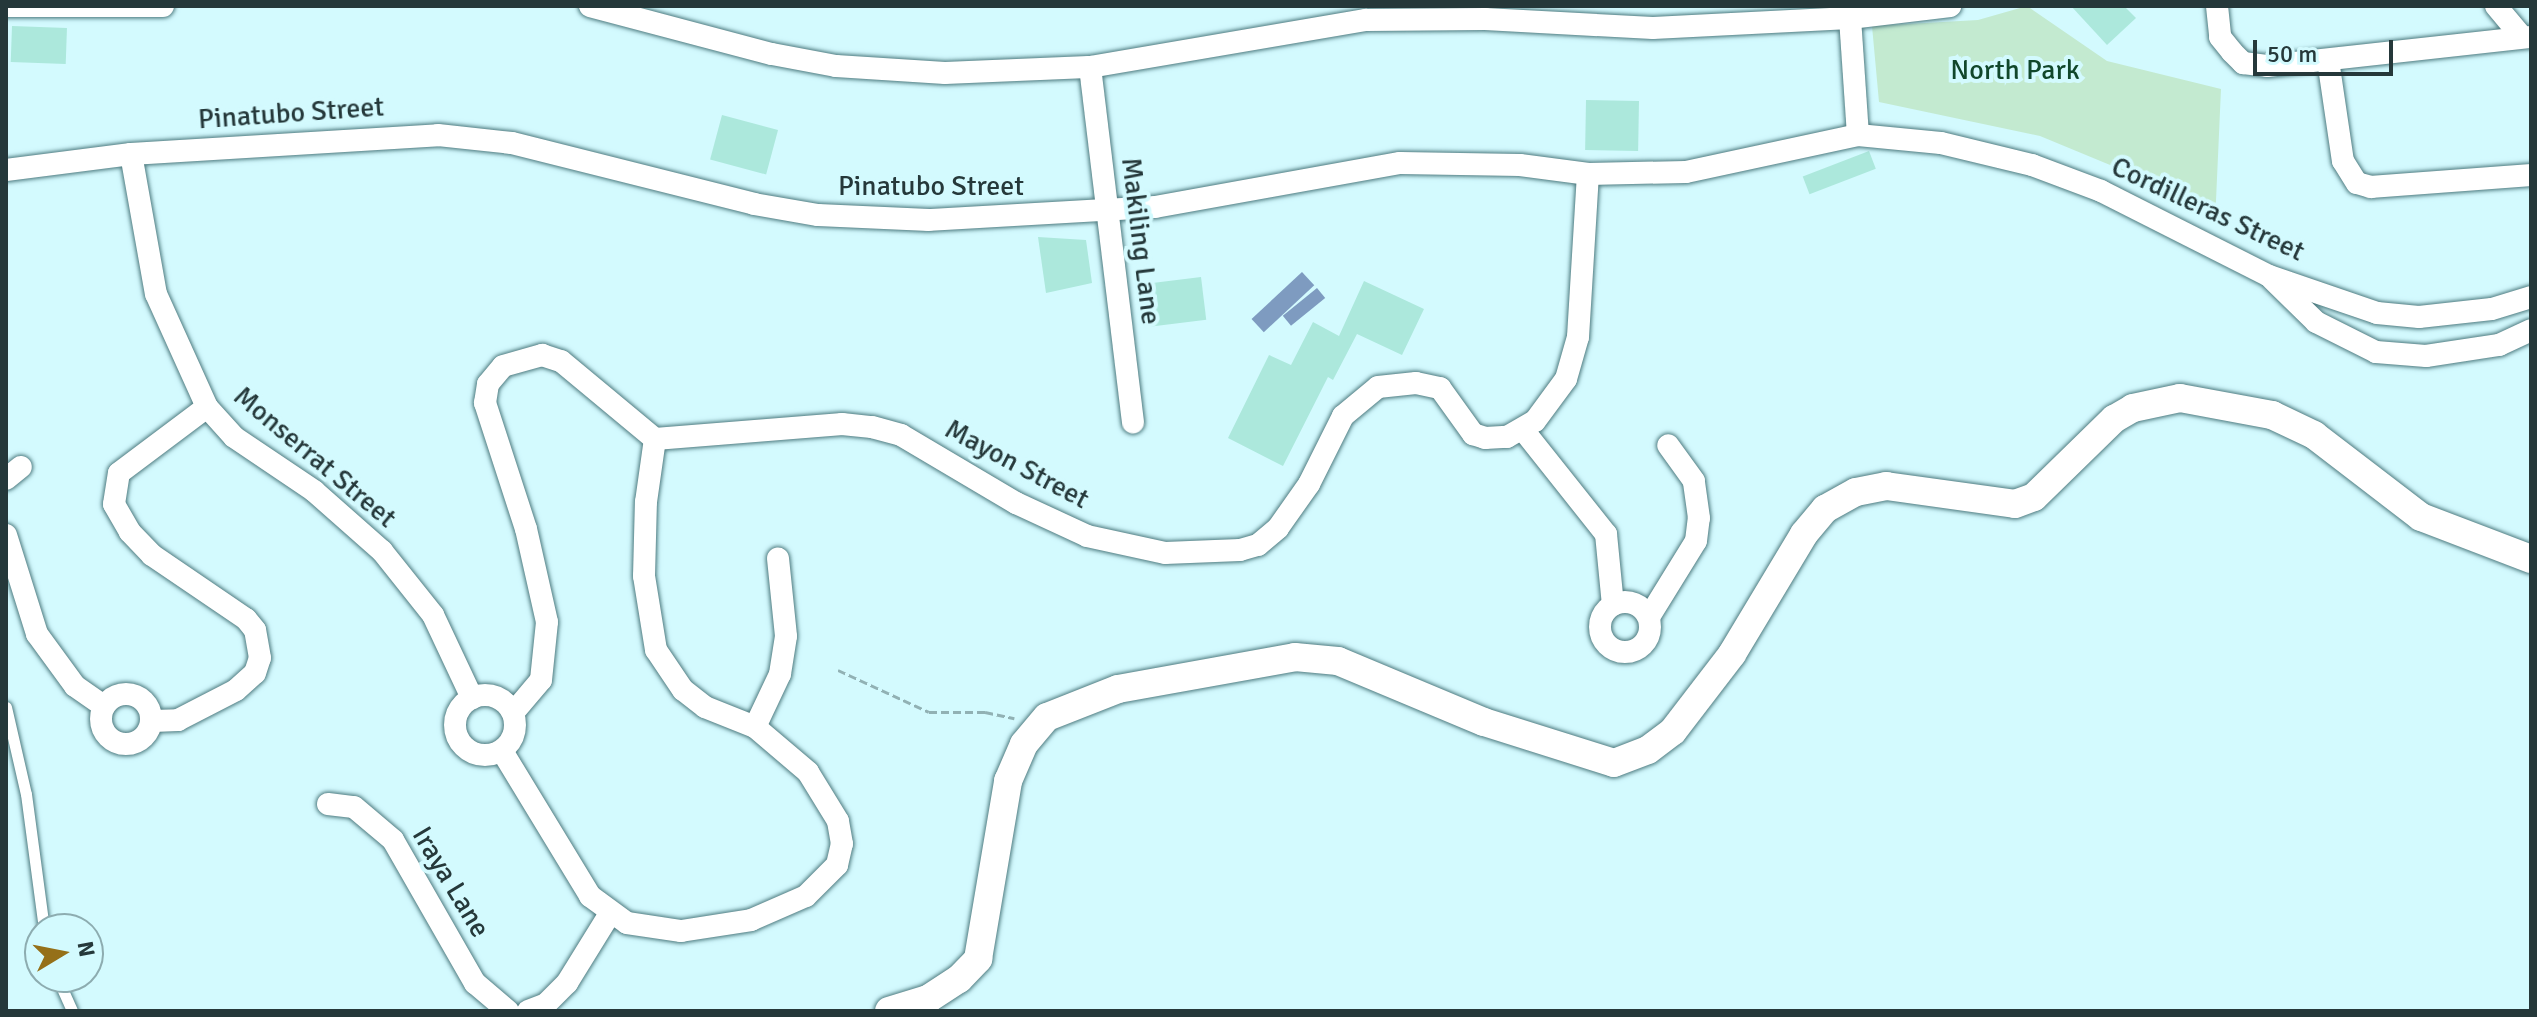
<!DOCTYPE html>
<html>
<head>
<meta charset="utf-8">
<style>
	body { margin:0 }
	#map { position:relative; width:2537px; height:1017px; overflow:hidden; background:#d3fafe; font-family:Signika,sans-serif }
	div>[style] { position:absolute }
	.green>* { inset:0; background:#c3ead0 }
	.water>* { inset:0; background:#7e9bc0; transform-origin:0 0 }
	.building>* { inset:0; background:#ace8dc; transform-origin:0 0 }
	.path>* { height:3px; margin-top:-1.5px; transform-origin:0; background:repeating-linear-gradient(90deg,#91b1b4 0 8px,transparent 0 12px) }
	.roads { filter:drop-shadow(0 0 2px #4e7b80) drop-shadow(0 0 2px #4e7b80) }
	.service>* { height:11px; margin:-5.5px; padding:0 5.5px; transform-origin:5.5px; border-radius:5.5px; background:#fff }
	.minor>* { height:22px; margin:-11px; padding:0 11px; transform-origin:11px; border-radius:11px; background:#fff }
	.minor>.ring { margin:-11px; padding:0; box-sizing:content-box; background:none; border:22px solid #fff; border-radius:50% }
	.tertiary>* { height:28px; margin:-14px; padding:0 14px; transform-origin:14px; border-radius:14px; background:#fff }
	span { translate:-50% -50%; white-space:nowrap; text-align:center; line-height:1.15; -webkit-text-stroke:8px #d3fafe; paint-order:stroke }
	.park-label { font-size:28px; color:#11472b }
	.street-label { font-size:28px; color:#25383a }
	.frame { position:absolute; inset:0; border:8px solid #25383a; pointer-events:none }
	.north { position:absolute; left:24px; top:913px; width:80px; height:80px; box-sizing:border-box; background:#d3fafe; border:2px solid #8dacb0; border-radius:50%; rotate:80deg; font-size:22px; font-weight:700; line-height:32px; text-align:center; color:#25383a }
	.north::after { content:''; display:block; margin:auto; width:28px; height:36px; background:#957019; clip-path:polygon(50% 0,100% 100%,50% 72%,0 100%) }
	.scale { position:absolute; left:2253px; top:40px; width:140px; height:36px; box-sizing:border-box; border:4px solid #25383a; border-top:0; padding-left:10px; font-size:24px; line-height:28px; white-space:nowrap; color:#25383a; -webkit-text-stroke:6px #d3fafe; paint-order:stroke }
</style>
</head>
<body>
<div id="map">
	<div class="green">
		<i style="clip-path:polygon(2027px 6px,2107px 61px,2221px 89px,2215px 223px,2127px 172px,2040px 136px,1879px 102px,1872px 26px,1978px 20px)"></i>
	</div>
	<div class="water">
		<i style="left:1302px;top:272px;width:18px;height:69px;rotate:47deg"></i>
		<i style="left:1317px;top:288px;width:13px;height:44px;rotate:51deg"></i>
	</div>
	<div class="building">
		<i style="clip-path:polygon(2071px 6px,2124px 6px,2136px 18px,2107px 45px)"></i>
		<i style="left:12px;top:26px;width:55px;height:36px;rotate:2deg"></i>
		<i style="left:1586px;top:100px;width:53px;height:50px;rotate:1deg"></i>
		<i style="left:722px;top:115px;width:58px;height:46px;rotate:15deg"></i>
		<i style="left:1869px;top:151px;width:19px;height:71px;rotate:69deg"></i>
		<i style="clip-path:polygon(1038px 237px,1086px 240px,1092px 283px,1046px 293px)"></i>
		<i style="left:1201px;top:277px;width:43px;height:55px;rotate:83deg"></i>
		<i style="clip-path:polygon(1364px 281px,1424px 309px,1402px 355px,1357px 334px,1333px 380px,1328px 377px,1283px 466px,1228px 438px,1269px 355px,1291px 365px,1313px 322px,1339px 336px)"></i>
	</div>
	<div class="path">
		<i style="left:838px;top:670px;width:100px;rotate:24.8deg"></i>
		<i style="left:929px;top:712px;width:56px"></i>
		<i style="left:985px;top:712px;width:30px;rotate:12deg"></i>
	</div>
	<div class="roads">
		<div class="service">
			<i style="left:6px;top:707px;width:89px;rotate:77.1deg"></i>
			<i style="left:26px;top:794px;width:136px;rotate:82.4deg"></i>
			<i style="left:57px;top:977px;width:37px;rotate:66deg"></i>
		</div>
		<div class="minor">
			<i style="left:6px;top:6px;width:157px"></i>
			<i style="left:590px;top:6px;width:188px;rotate:14.8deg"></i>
			<i style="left:772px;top:54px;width:65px;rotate:10.6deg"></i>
			<i style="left:836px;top:66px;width:109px;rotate:3.7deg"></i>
			<i style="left:945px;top:73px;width:145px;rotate:-2.4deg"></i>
			<i style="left:1090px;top:67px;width:280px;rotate:-9.7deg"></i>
			<i style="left:1366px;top:20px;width:119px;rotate:-0.5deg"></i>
			<i style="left:1485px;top:19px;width:168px;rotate:3.1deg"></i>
			<i style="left:1653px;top:28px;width:197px;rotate:-2.9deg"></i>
			<i style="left:1850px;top:18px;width:101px;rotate:-6.8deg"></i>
			<i style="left:2217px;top:6px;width:31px;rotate:84deg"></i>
			<i style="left:2220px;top:37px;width:19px;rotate:51deg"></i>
			<i style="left:2232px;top:52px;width:16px;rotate:45deg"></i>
			<i style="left:2243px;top:63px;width:24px;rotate:7deg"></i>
			<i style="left:2267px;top:66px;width:266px;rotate:-6.3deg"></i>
			<i style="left:2496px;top:6px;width:40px;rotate:50deg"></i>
			<i style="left:1850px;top:18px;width:117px;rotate:86.1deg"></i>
			<i style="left:2328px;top:60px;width:102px;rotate:81.6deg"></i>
			<i style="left:2343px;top:161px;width:26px;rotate:58deg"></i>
			<i style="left:2357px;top:183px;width:15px;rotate:16deg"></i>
			<i style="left:2371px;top:187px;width:160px;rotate:-4.3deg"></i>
			<i style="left:1090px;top:67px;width:358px;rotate:83.1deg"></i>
			<i style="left:131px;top:154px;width:142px;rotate:79.9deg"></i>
			<i style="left:156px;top:294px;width:124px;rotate:65.7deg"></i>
			<i style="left:207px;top:407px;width:40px;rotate:48deg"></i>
			<i style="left:234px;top:437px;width:97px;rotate:34deg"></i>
			<i style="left:314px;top:491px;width:91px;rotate:41.4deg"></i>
			<i style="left:382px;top:551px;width:82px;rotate:51.4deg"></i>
			<i style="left:433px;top:615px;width:92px;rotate:64.8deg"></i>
			<i style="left:6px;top:170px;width:126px;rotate:-7.3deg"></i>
			<i style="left:131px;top:154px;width:308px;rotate:-3.5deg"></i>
			<i style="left:438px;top:135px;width:74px;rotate:6.2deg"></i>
			<i style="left:512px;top:143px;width:250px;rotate:14.1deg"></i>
			<i style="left:754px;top:204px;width:65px;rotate:9.8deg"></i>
			<i style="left:818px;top:215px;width:111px;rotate:2.6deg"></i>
			<i style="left:929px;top:220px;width:226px;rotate:-3.3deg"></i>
			<i style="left:1155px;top:207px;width:249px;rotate:-10.2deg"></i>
			<i style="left:1400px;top:163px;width:120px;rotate:1deg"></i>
			<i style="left:1520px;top:165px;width:69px;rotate:7.5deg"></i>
			<i style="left:1588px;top:174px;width:98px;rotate:-1.2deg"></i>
			<i style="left:1686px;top:172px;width:176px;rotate:-12.1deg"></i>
			<i style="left:1858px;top:135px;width:83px;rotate:5.5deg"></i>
			<i style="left:1941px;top:143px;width:94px;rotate:13.6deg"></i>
			<i style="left:2032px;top:165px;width:74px;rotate:20.6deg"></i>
			<i style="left:2101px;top:191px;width:188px;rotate:26.8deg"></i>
			<i style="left:2269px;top:276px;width:114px;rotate:18.9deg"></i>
			<i style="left:2377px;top:313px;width:42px;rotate:5.4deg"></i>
			<i style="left:2419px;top:317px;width:73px;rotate:-6.3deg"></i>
			<i style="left:2492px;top:309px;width:41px;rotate:-17.1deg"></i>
			<i style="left:2273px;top:280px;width:60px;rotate:44.3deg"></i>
			<i style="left:2316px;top:322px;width:67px;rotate:26.6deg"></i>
			<i style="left:2376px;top:352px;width:50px;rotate:4.6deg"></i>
			<i style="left:2426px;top:356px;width:74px;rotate:-8.6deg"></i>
			<i style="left:2499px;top:345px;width:35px;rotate:-25deg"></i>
			<i style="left:1524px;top:431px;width:132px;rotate:51.5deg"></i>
			<i style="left:1606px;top:534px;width:71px;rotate:84.4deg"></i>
			<i style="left:6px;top:479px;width:19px;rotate:-39deg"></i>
			<i style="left:6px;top:535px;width:104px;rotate:72.6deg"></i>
			<i style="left:37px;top:634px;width:64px;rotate:53.8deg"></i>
			<i style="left:75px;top:686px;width:35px;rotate:35deg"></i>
			<i class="ring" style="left:1600px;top:602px;width:28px;height:28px"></i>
			<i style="left:1649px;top:617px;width:89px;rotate:-58.3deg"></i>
			<i style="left:1696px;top:541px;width:23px;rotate:-83deg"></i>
			<i style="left:1699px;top:518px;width:37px;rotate:-98deg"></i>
			<i style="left:1694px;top:481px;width:44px;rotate:-125.8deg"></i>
			<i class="ring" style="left:101px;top:694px;width:28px;height:28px"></i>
			<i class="ring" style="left:455px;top:695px;width:38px;height:38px"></i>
			<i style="left:513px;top:713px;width:43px;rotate:-49.7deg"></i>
			<i style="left:541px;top:680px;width:58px;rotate:-84.1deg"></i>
			<i style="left:547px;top:622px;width:95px;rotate:-102.7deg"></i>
			<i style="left:526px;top:529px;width:133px;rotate:-108deg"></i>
			<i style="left:485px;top:403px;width:19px;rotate:-81deg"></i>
			<i style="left:488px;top:384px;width:23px;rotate:-50deg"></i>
			<i style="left:503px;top:366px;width:41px;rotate:-15.8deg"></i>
			<i style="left:542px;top:355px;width:20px;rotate:18deg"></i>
			<i style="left:561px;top:361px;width:122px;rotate:39.7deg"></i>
			<i style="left:655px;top:439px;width:188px;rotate:-4.6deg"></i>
			<i style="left:842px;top:424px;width:30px;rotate:6deg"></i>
			<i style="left:872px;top:427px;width:30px;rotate:15deg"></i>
			<i style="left:901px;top:435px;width:134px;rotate:30.6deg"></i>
			<i style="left:1016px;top:503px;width:78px;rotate:24.9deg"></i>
			<i style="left:1087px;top:536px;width:80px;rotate:12.3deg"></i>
			<i style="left:1165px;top:553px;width:75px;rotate:-2.3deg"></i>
			<i style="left:1240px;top:550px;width:19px;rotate:-16deg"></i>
			<i style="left:1258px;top:545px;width:26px;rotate:-40deg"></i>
			<i style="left:1278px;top:528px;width:54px;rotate:-54.8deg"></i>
			<i style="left:1309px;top:484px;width:76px;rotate:-63.4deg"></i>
			<i style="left:1343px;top:416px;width:45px;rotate:-39.6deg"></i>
			<i style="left:1378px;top:387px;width:38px;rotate:-6deg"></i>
			<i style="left:1416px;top:383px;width:25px;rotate:12deg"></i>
			<i style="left:1440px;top:388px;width:57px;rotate:54.3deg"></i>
			<i style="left:1473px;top:434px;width:13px;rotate:18deg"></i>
			<i style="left:1485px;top:438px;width:22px;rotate:-3deg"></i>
			<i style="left:1507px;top:437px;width:32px;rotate:-30deg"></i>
			<i style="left:1535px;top:421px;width:52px;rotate:-53.6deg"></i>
			<i style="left:1566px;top:379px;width:44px;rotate:-74.1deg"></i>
			<i style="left:1578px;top:337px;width:163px;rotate:-86.5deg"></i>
			<i style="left:153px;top:721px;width:25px;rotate:-2deg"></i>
			<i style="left:178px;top:720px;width:65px;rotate:-27.3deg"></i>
			<i style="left:236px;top:690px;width:25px;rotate:-42deg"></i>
			<i style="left:255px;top:673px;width:16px;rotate:-72deg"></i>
			<i style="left:260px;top:658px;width:28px;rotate:-100deg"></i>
			<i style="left:255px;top:630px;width:14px;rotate:-129deg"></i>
			<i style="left:246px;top:619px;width:114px;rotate:-145.8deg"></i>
			<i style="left:152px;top:555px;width:32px;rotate:-134deg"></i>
			<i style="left:130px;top:532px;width:32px;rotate:-120deg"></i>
			<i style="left:114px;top:504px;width:31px;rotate:-81deg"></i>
			<i style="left:119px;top:473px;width:110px;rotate:-36.9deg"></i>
			<i style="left:755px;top:727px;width:59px;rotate:-64.7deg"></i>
			<i style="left:780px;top:674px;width:38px;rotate:-81deg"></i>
			<i style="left:786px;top:636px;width:78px;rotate:-95.9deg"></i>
			<i style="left:502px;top:751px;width:170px;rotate:58.7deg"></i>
			<i style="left:590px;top:896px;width:46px;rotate:36.1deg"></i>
			<i style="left:627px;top:923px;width:55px;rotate:8.4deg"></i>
			<i style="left:681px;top:931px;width:71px;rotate:-8.9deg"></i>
			<i style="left:751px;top:920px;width:60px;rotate:-23.6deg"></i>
			<i style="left:806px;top:896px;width:44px;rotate:-45deg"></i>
			<i style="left:837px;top:865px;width:22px;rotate:-77deg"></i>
			<i style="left:842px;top:844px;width:23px;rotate:-100deg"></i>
			<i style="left:838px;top:821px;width:57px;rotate:-121.5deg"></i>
			<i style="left:808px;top:772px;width:70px;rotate:-139.7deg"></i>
			<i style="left:755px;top:727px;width:54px;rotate:-158.2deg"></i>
			<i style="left:705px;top:707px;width:28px;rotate:-142deg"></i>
			<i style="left:683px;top:690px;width:48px;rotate:-124deg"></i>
			<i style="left:656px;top:650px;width:75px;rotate:-99.2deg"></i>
			<i style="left:644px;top:576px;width:74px;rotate:-88.5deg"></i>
			<i style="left:646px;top:502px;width:64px;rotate:-81.9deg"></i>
			<i style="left:328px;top:804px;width:26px;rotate:7deg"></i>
			<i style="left:354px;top:807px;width:51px;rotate:40.2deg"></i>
			<i style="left:393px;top:840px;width:165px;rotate:60.2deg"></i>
			<i style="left:475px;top:983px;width:43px;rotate:40.3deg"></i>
			<i style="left:528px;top:1011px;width:19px;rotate:-21deg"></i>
			<i style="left:546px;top:1004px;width:30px;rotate:-45deg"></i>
			<i style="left:567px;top:983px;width:80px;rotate:-58.3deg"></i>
		</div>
		<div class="tertiary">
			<i style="left:889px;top:1011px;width:41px;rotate:-17.1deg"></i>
			<i style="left:928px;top:999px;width:37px;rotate:-33deg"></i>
			<i style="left:959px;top:979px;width:28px;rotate:-46deg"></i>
			<i style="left:978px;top:959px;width:181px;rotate:-80.4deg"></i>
			<i style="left:1008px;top:781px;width:40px;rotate:-66.6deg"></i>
			<i style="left:1024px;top:744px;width:35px;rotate:-50deg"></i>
			<i style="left:1047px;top:717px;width:76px;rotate:-21.5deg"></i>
			<i style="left:1118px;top:689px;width:180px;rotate:-10.2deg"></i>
			<i style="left:1295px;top:657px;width:43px;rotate:5.3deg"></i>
			<i style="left:1338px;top:661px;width:158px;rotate:22.7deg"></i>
			<i style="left:1484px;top:722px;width:136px;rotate:17.5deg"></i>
			<i style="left:1614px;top:763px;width:36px;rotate:-21deg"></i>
			<i style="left:1648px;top:750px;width:31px;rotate:-37deg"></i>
			<i style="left:1673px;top:731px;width:97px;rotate:-52.5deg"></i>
			<i style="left:1732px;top:654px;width:140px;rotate:-59deg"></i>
			<i style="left:1804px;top:534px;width:33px;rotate:-50deg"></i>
			<i style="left:1825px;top:509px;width:35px;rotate:-29deg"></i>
			<i style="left:1856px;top:492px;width:31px;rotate:-11deg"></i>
			<i style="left:1886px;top:486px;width:130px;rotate:7.9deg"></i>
			<i style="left:2015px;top:504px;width:20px;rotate:-20deg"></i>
			<i style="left:2034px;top:497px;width:112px;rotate:-44.3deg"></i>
			<i style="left:2114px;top:419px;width:22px;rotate:-30deg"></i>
			<i style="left:2133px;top:408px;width:48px;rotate:-12deg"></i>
			<i style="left:2180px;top:398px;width:94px;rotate:10.5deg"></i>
			<i style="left:2272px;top:415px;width:47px;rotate:25.5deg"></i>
			<i style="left:2314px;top:435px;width:135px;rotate:37.5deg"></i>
			<i style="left:2421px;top:517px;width:118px;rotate:20.9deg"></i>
		</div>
	</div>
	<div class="park-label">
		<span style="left:2015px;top:70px">North Park</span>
	</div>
	<div class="street-label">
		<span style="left:291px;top:113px;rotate:-4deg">Pinatubo Street</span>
		<span style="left:931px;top:186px">Pinatubo Street</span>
		<span style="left:2208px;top:209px;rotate:25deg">Cordilleras Street</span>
		<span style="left:1141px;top:241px;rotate:83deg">Makiling Lane</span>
		<span style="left:315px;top:457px;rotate:40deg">Monserrat Street</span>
		<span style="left:1017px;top:464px;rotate:28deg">Mayon Street</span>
		<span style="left:451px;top:882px;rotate:59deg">Iraya Lane</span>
	</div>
	<div class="frame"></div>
	<div class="north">N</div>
	<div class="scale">50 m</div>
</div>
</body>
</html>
